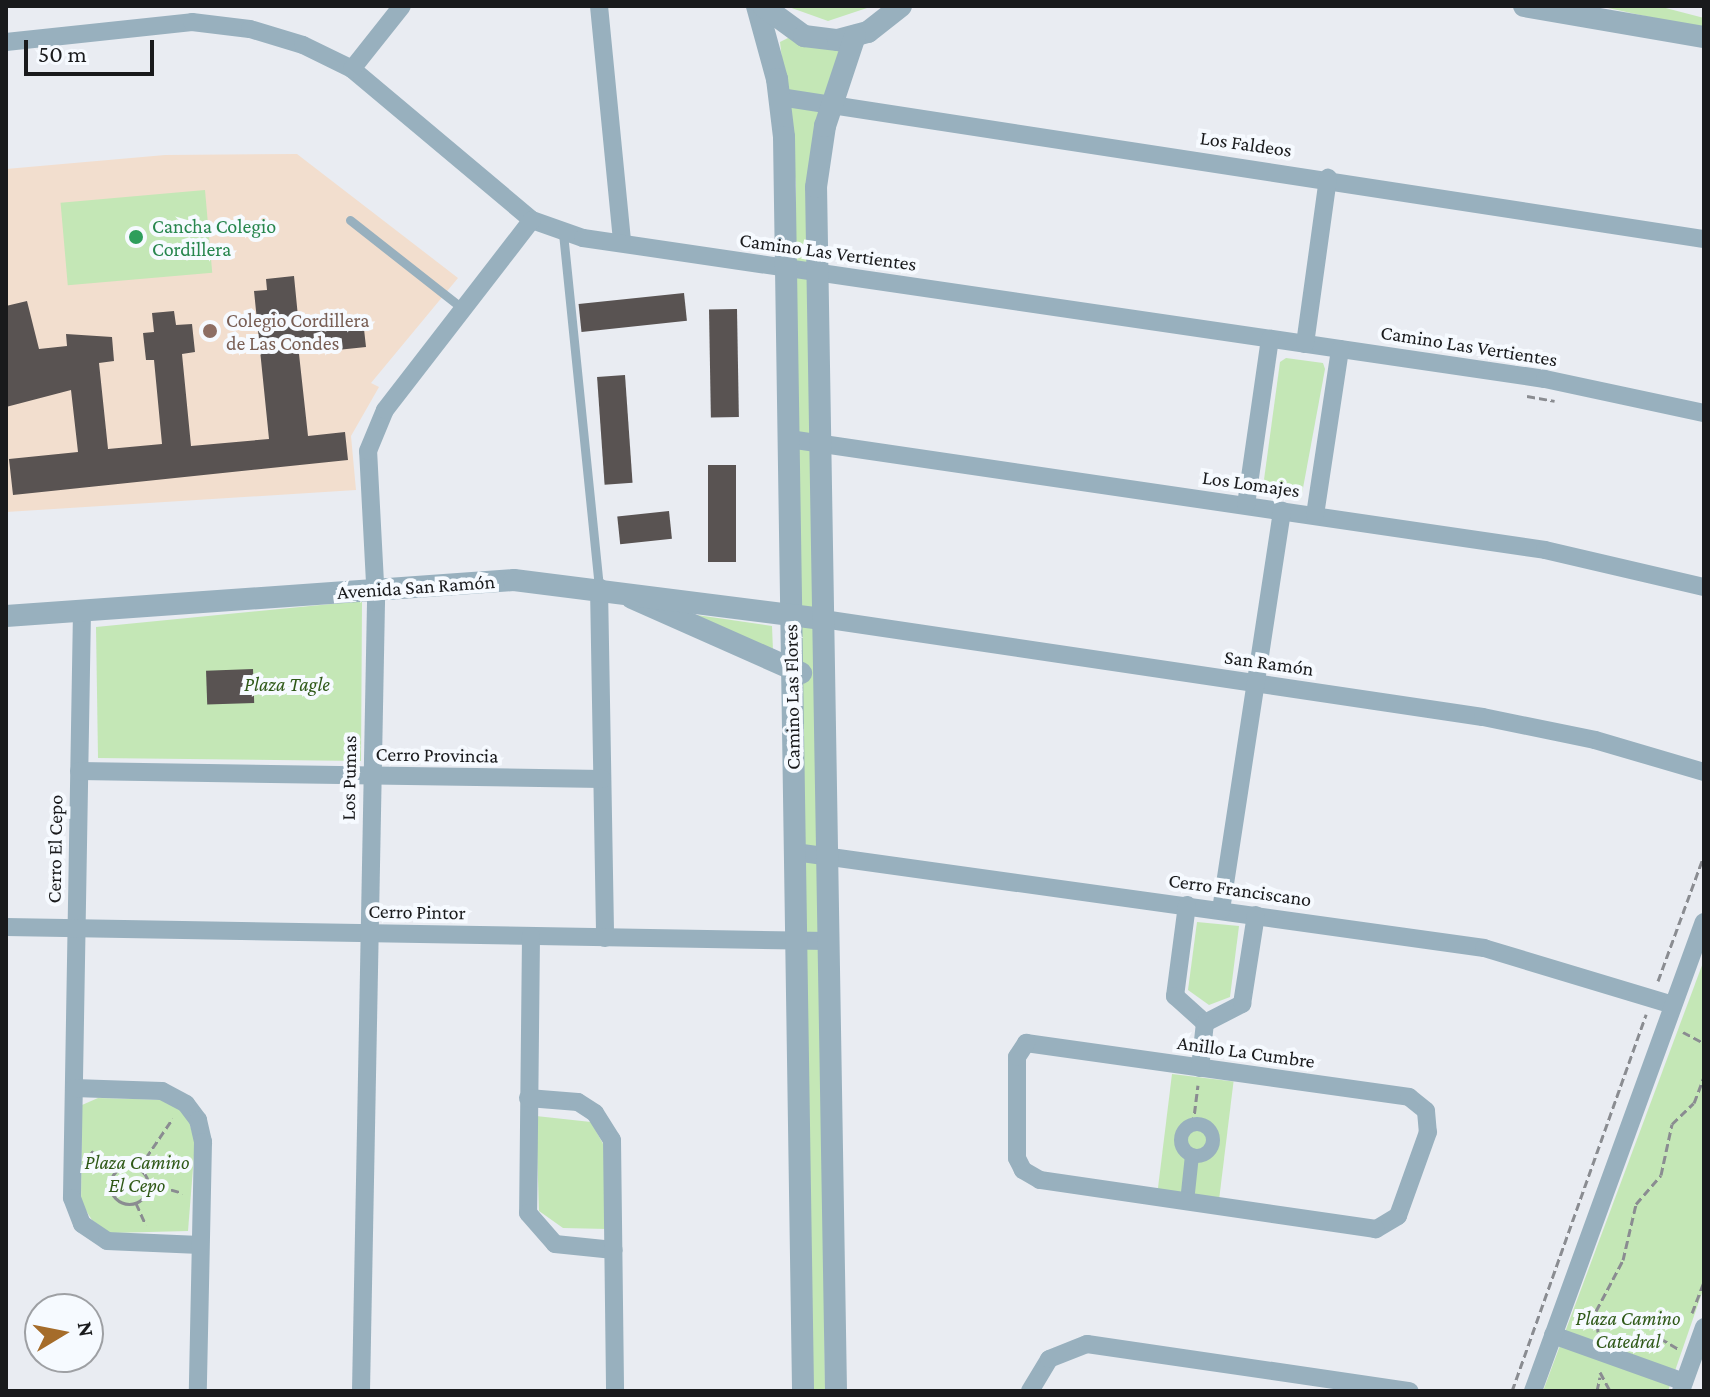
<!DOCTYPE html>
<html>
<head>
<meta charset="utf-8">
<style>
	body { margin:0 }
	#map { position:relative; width:1710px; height:1397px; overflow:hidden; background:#e9ecf2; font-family:"Crimson Pro",serif }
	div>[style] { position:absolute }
	.education>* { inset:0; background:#f2dece }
	.green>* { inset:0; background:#c4e7b6; transform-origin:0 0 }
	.building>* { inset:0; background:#595352; transform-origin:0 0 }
	.path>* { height:3px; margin-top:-1.5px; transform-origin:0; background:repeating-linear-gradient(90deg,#8a8c91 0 8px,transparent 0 12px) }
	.path>.ring { margin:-1.5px; padding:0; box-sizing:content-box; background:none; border:3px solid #8a8c91; border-radius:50% }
	.service>* { height:9px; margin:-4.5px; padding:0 4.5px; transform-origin:4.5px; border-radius:4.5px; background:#98b0be }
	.pedestrian>* { height:14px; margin:-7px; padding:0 7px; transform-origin:7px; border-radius:7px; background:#98b0be }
	.pedestrian>.ring { margin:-7px; padding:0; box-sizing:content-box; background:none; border:14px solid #98b0be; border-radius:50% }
	.minor>* { height:18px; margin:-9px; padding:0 9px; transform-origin:9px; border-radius:9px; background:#98b0be }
	.tertiary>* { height:22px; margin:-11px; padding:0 11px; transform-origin:11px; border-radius:11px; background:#98b0be }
	.dots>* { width:22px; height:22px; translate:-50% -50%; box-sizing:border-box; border:4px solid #f6faff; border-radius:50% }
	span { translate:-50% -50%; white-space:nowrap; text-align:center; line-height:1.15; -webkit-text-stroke:8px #f6faff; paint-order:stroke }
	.street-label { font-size:20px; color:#191a1c }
	.leisure-label { font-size:20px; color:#27864d }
	.left { translate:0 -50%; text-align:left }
	.education-label { font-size:20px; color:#785e54 }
	.park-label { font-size:20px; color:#2f5918; font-style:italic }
	.frame { position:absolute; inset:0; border:8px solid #191a1c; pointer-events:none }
	.north { position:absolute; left:24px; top:1293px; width:80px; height:80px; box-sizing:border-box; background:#f6faff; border:2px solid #9ea0a4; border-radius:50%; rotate:80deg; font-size:22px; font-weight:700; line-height:32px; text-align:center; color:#191a1c }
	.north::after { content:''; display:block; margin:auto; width:28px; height:36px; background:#a56c2a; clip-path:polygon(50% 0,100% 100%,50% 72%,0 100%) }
	.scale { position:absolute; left:24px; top:40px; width:130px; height:36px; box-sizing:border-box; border:4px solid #191a1c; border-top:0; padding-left:10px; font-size:24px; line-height:28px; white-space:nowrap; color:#191a1c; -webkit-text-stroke:6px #f6faff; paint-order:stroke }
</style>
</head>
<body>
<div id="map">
	<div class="education">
		<i style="clip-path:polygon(297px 154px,458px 278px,371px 383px,379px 387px,351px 436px,356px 490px,6px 512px,6px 169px,165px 155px)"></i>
	</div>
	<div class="green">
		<i style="clip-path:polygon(786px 6px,873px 6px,828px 21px)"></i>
		<i style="clip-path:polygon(1599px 6px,1658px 6px,1704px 18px,1704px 29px)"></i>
		<i style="clip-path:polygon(788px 38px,846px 49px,815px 124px,825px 1391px,813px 1391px,796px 630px,796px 185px,780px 42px)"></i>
		<i style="left:205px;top:190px;width:83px;height:145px;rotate:85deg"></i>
		<i style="clip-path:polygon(1286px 358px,1323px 363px,1325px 369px,1301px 499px,1266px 494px,1263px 487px,1280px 362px)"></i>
		<i style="clip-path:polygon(362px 601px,361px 761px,98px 758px,96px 627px)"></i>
		<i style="clip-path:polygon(690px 614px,772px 626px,773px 651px)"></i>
		<i style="clip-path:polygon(1197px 922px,1239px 926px,1230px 997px,1209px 1005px,1188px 990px)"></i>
		<i style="clip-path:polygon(1704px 960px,1704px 1287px,1668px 1391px,1543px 1391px)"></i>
		<i style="left:1172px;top:1074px;width:62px;height:119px;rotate:7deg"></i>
		<i style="clip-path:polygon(98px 1098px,168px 1100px,188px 1117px,195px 1143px,188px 1231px,110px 1233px,92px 1220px,81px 1203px,82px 1105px)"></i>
		<i style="clip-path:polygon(536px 1116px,591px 1122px,607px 1151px,607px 1229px,563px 1228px,539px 1211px)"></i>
	</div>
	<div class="building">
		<i style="clip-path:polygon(294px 276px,299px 327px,363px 320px,366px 347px,299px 354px,308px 436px,345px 432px,348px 460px,13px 495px,9px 459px,78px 452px,71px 390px,6px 407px,6px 306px,27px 301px,39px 349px,67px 346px,66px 334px,112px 337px,114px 361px,99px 363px,108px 449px,162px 444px,154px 360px,146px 360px,143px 333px,154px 332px,152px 313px,174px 311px,176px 325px,192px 324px,195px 352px,182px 354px,191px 446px,269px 439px,254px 291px,267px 290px,266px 279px)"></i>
		<i style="left:684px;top:293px;width:28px;height:106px;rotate:84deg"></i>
		<i style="left:737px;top:309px;width:108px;height:28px;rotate:89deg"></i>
		<i style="left:625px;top:375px;width:108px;height:28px;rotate:86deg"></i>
		<i style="left:708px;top:465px;width:28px;height:97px"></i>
		<i style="left:669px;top:511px;width:28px;height:52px;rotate:84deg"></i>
		<i style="left:253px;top:669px;width:34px;height:47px;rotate:88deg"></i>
	</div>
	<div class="path">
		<i style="left:1527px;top:396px;width:28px;rotate:10deg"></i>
		<i style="left:1658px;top:981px;width:134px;rotate:-69.9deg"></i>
		<i style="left:1683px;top:1032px;width:24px;rotate:28deg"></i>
		<i style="left:1193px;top:1125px;width:40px;rotate:-82.9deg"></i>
		<i style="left:91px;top:1151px;width:32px;rotate:36deg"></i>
		<i class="ring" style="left:110px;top:1166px;width:35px;height:35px"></i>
		<i style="left:139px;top:1168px;width:60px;rotate:-55.8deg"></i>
		<i style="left:148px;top:1183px;width:36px;rotate:16deg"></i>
		<i style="left:136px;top:1203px;width:24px;rotate:66deg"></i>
		<i style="left:1692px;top:1313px;width:34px;rotate:-69deg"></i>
		<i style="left:1598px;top:1332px;width:21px;rotate:-95deg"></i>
		<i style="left:1596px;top:1311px;width:58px;rotate:-62.1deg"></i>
		<i style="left:1623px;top:1260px;width:57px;rotate:-76.9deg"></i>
		<i style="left:1636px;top:1204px;width:38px;rotate:-49deg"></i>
		<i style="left:1661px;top:1175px;width:52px;rotate:-77.8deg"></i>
		<i style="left:1672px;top:1124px;width:30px;rotate:-44deg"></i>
		<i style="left:1694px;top:1103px;width:28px;rotate:-69deg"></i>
		<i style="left:1610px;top:1336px;width:50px;rotate:2.3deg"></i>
		<i style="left:1660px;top:1338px;width:21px;rotate:31deg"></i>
		<i style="left:1600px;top:1372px;width:21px;rotate:62deg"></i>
		<i style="left:1512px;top:1391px;width:400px;rotate:-70.4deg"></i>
		<i style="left:1597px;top:1391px;width:14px;rotate:-78deg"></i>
	</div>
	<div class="service">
		<i style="left:350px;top:220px;width:144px;rotate:38.2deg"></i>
		<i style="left:563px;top:233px;width:356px;rotate:84.2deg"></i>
	</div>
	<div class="pedestrian">
		<i class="ring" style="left:1181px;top:1124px;width:18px;height:18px"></i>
		<i style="left:1187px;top:1202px;width:47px;rotate:-83.9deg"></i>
	</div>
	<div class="minor">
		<i style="left:599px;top:6px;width:236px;rotate:84.4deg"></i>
		<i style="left:6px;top:42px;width:187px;rotate:-6.1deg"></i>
		<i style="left:192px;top:22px;width:58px;rotate:6.9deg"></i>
		<i style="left:250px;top:29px;width:55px;rotate:16.8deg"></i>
		<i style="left:303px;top:45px;width:55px;rotate:26.1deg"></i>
		<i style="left:352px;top:69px;width:235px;rotate:40deg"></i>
		<i style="left:532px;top:220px;width:54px;rotate:19.4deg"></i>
		<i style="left:583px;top:238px;width:972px;rotate:8.34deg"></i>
		<i style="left:1545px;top:379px;width:163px;rotate:12.1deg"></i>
		<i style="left:352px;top:69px;width:80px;rotate:-51.6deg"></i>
		<i style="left:780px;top:97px;width:935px;rotate:8.74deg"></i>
		<i style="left:1305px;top:344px;width:168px;rotate:-82.1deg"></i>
		<i style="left:789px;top:439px;width:764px;rotate:8.35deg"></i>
		<i style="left:1545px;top:550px;width:163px;rotate:13.1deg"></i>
		<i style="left:1246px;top:505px;width:168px;rotate:-81.8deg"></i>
		<i style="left:1315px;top:515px;width:168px;rotate:-81.4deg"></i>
		<i style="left:599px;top:587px;width:351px;rotate:89deg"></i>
		<i style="left:82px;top:611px;width:587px;rotate:90.98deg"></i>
		<i style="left:72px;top:1198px;width:28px;rotate:69deg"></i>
		<i style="left:82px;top:1224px;width:30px;rotate:34deg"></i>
		<i style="left:107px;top:1241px;width:93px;rotate:2.5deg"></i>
		<i style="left:823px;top:619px;width:667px;rotate:8.45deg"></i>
		<i style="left:1483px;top:717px;width:114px;rotate:11.6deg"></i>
		<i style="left:1595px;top:740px;width:114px;rotate:16.4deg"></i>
		<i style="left:79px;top:771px;width:523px;rotate:0.88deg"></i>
		<i style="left:795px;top:852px;width:696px;rotate:7.93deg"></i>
		<i style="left:1484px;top:948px;width:197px;rotate:16.8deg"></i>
		<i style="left:1187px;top:905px;width:92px;rotate:97.5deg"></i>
		<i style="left:1175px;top:996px;width:40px;rotate:42deg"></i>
		<i style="left:1221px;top:910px;width:404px;rotate:-81.3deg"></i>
		<i style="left:6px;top:927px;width:822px;rotate:0.98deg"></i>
		<i style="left:531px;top:936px;width:277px;rotate:90.6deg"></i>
		<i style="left:528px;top:1213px;width:41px;rotate:48.9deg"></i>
		<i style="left:555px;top:1244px;width:59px;rotate:5.8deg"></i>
		<i style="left:1205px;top:1023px;width:42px;rotate:-27.2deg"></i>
		<i style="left:1242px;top:1004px;width:90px;rotate:-81.1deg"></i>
		<i style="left:1026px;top:1043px;width:387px;rotate:8deg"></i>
		<i style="left:1409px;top:1097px;width:22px;rotate:39deg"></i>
		<i style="left:1426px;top:1111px;width:21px;rotate:85deg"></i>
		<i style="left:1428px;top:1132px;width:89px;rotate:109.7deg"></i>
		<i style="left:1398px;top:1216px;width:26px;rotate:149deg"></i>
		<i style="left:1376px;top:1229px;width:340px;rotate:-171.7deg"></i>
		<i style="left:1040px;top:1180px;width:20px;rotate:-150deg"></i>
		<i style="left:1023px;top:1170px;width:13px;rotate:-117deg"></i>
		<i style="left:1017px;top:1158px;width:101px;rotate:-90deg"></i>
		<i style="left:1017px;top:1057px;width:17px;rotate:-57deg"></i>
		<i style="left:1200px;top:1068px;width:45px;rotate:-83.7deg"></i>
		<i style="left:74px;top:1088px;width:88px;rotate:2deg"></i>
		<i style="left:162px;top:1091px;width:27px;rotate:28deg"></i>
		<i style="left:186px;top:1104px;width:20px;rotate:53deg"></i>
		<i style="left:198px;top:1120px;width:23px;rotate:77deg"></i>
		<i style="left:203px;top:1142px;width:249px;rotate:91.2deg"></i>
		<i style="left:528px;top:1098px;width:50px;rotate:4.6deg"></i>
		<i style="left:578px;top:1102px;width:20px;rotate:33deg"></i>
		<i style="left:595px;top:1113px;width:32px;rotate:58deg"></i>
		<i style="left:612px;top:1140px;width:251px;rotate:89.3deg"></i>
		<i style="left:1553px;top:1335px;width:139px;rotate:19.7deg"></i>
		<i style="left:361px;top:1391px;width:789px;rotate:-88.91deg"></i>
		<i style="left:376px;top:602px;width:151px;rotate:-93deg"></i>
		<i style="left:368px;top:451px;width:44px;rotate:-67.5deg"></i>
		<i style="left:385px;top:410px;width:240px;rotate:-52.3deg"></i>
		<i style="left:1030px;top:1391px;width:37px;rotate:-59deg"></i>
		<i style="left:1049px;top:1359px;width:41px;rotate:-21.5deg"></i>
		<i style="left:1087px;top:1344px;width:326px;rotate:8.3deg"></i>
		<i style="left:1533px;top:1391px;width:499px;rotate:-70deg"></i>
		<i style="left:1681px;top:1391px;width:68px;rotate:-70.2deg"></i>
	</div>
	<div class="tertiary">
		<i style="left:757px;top:6px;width:76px;rotate:74.7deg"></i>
		<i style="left:777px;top:79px;width:58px;rotate:83.1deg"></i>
		<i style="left:784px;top:137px;width:1254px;rotate:89.13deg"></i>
		<i style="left:763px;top:6px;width:51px;rotate:36.2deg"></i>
		<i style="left:804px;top:36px;width:34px;rotate:7deg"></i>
		<i style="left:838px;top:40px;width:31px;rotate:-15deg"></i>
		<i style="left:868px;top:32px;width:42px;rotate:-38.2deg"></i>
		<i style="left:1524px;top:6px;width:183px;rotate:9.8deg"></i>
		<i style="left:632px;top:598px;width:185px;rotate:23.9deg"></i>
		<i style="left:6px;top:616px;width:509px;rotate:-4.05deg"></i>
		<i style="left:514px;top:580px;width:311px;rotate:7.2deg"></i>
		<i style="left:836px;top:1391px;width:1204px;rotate:-90.95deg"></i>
		<i style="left:816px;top:187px;width:62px;rotate:-81.6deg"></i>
		<i style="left:825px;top:126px;width:95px;rotate:-71.6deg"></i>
	</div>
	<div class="dots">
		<i style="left:136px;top:237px;background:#2e9e5b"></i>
		<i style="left:210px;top:331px;background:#8d6e63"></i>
	</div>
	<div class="street-label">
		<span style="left:1246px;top:144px;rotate:8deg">Los Faldeos</span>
		<span style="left:828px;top:252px;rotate:8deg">Camino Las Vertientes</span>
		<span style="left:1469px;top:346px;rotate:9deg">Camino Las Vertientes</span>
		<span style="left:1251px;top:484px;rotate:8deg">Los Lomajes</span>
		<span style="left:416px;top:587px;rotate:-4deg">Avenida San Ramón</span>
		<span style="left:1269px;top:663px;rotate:8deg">San Ramón</span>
		<span style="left:792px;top:697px;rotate:-91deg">Camino Las Flores</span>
		<span style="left:437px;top:755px;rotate:1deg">Cerro Provincia</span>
		<span style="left:349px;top:778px;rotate:-89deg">Los Pumas</span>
		<span style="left:55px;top:849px;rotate:-89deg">Cerro El Cepo</span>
		<span style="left:1240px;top:890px;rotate:8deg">Cerro Franciscano</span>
		<span style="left:417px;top:912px;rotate:1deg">Cerro Pintor</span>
		<span style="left:1246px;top:1052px;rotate:8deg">Anillo La Cumbre</span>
	</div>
	<div class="leisure-label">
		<span class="left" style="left:152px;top:238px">Cancha Colegio<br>Cordillera</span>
	</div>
	<div class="education-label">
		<span class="left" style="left:226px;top:332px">Colegio Cordillera<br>de Las Condes</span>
	</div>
	<div class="park-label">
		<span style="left:287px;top:684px">Plaza Tagle</span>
		<span style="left:137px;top:1174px">Plaza Camino<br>El Cepo</span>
		<span style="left:1628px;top:1330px">Plaza Camino<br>Catedral</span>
	</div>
	<div class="frame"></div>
	<div class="north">N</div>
	<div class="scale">50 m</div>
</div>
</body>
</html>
